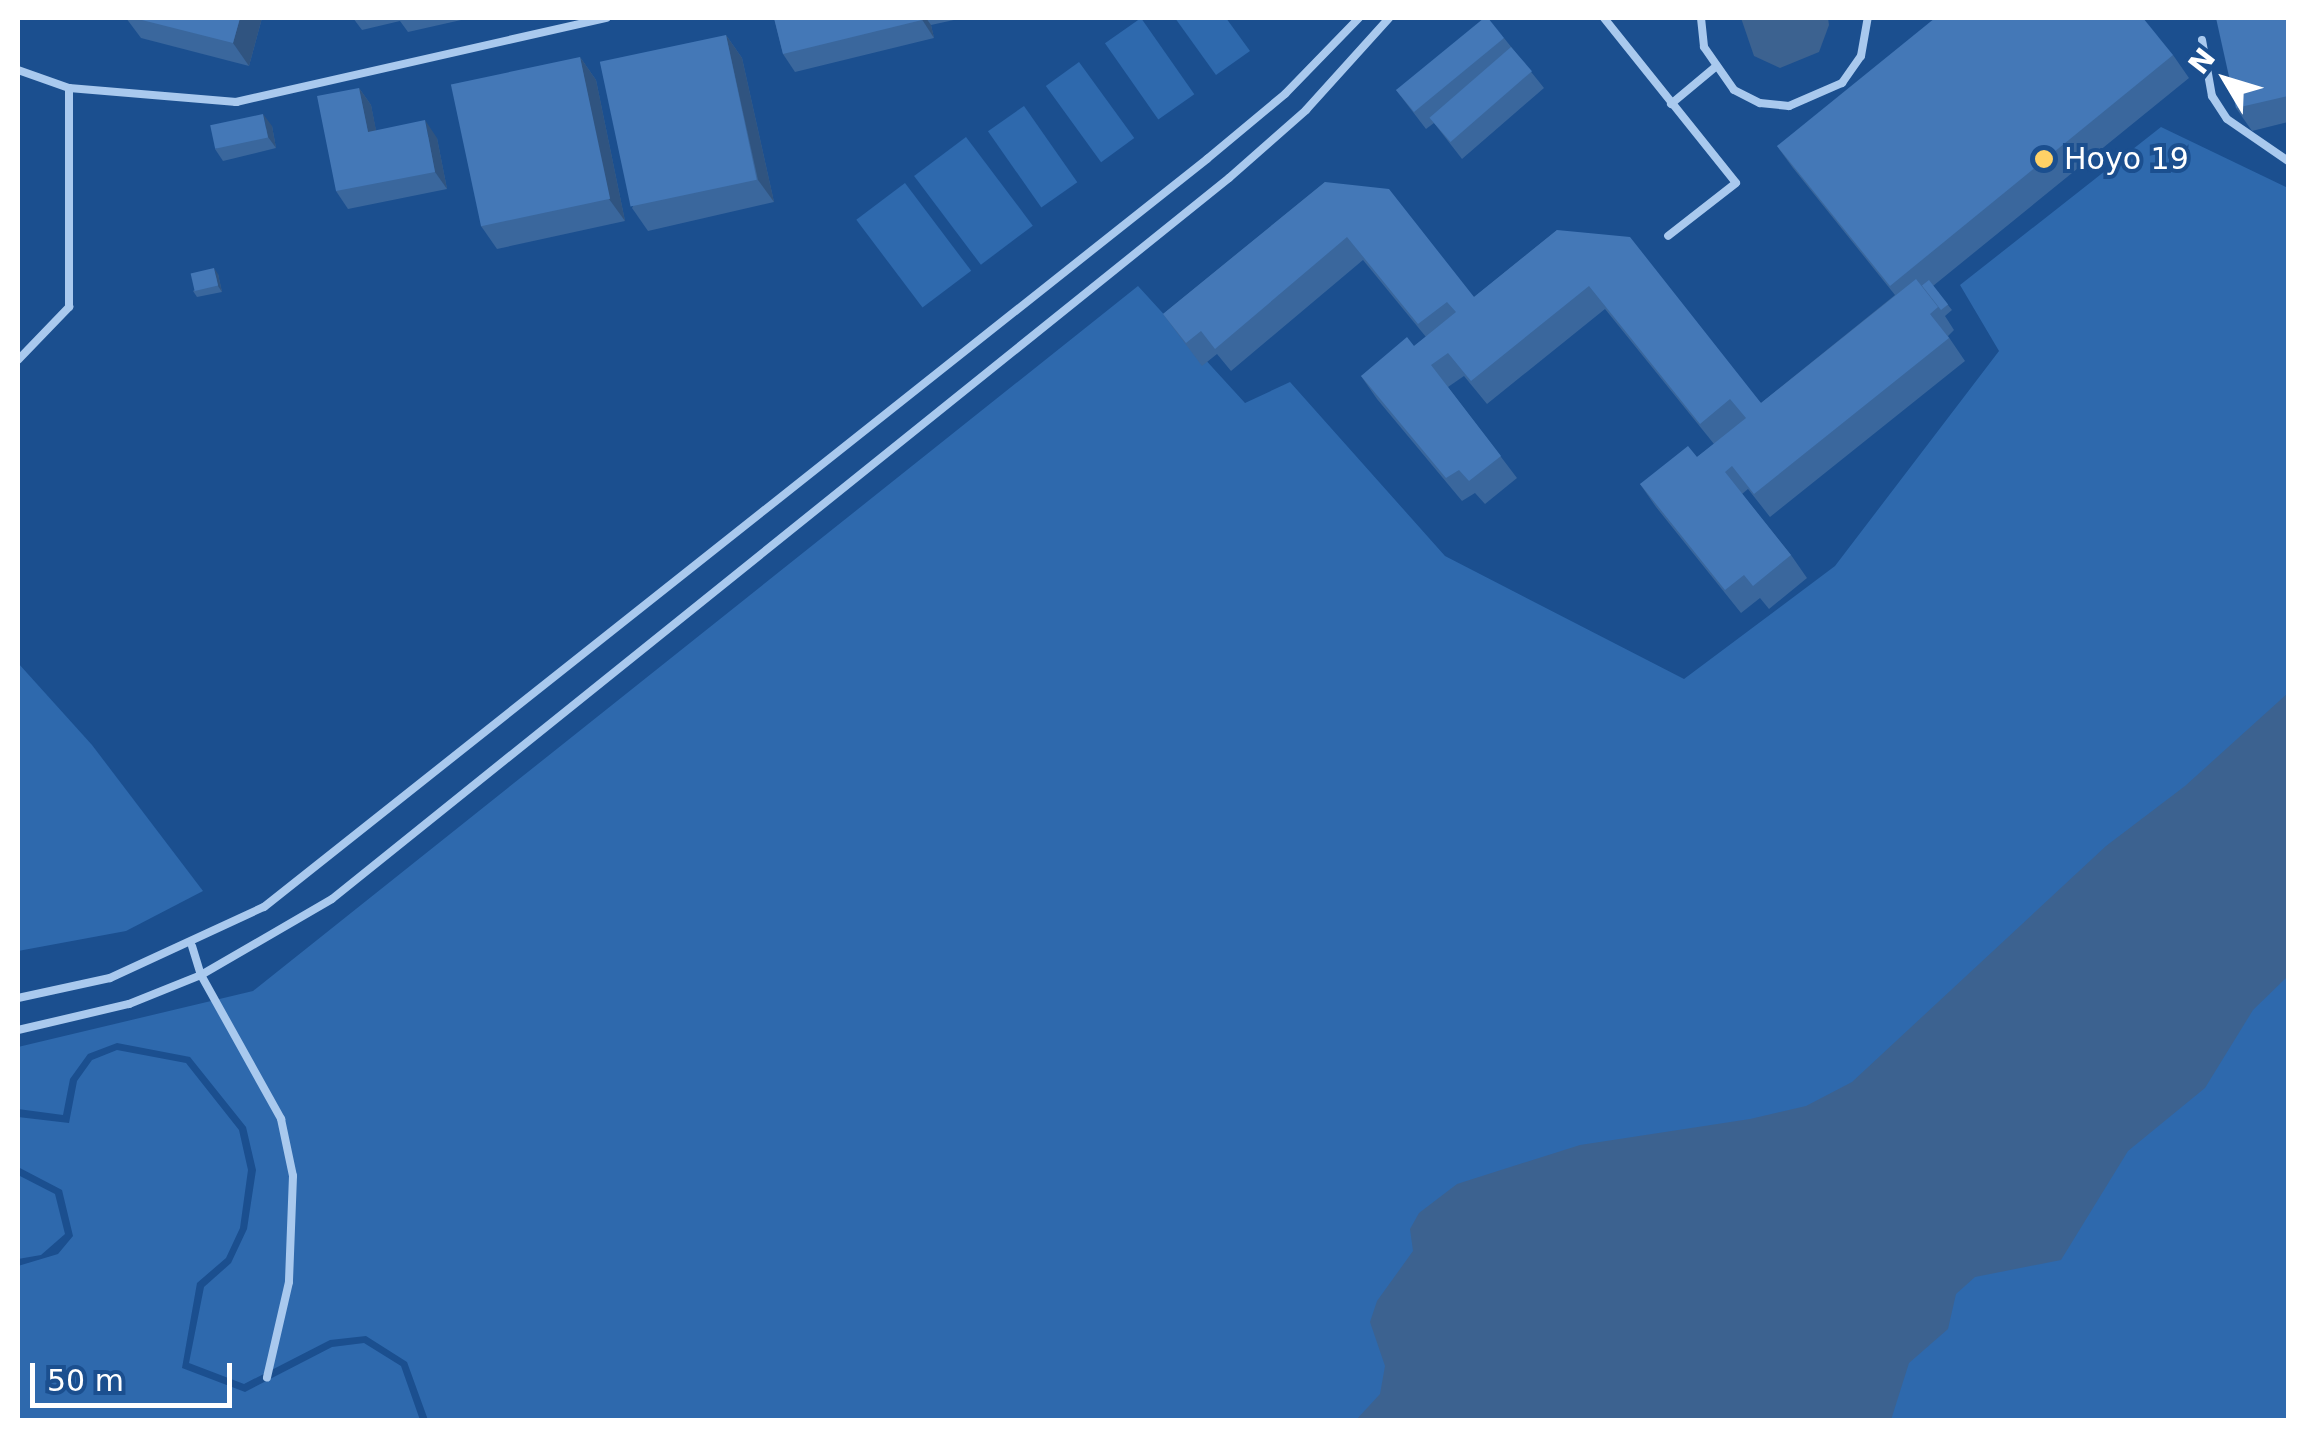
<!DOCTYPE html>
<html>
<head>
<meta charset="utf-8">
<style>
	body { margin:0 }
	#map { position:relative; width:2306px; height:1438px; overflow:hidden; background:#1b4f8f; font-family:"DejaVu Sans",sans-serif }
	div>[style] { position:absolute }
	.green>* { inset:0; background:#2e69ad; transform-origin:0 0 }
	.water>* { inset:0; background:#3c6290 }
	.lane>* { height:8px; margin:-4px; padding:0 4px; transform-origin:4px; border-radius:4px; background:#a9c9ee }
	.wall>* { inset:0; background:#3a679d }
	.shaded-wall>* { inset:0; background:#305480 }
	.building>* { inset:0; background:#4478b7; transform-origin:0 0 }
	.dots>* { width:28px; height:28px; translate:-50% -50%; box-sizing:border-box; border:5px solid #1b4f8f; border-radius:50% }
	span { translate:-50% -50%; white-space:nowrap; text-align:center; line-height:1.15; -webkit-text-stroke:8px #1b4f8f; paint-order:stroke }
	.poi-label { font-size:30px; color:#fff }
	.left { translate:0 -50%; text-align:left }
	.frame { position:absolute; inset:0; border:20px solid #fff; pointer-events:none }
	.north { position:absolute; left:2176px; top:30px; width:100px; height:100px; -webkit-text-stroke:8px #1b4f8f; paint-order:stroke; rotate:308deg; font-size:28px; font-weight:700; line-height:40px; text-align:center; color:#fff }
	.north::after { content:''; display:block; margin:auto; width:35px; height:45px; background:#fff; clip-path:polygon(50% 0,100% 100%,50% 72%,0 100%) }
	.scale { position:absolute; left:30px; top:1363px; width:202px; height:45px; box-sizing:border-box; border:5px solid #fff; border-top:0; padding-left:12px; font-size:30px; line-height:35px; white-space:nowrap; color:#fff; -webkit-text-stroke:8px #1b4f8f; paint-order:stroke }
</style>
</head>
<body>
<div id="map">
	<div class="green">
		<i style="left:1141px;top:18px;width:93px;height:44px;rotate:55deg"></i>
		<i style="clip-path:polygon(1175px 18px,1226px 18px,1250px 51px,1216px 75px)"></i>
		<i style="left:1079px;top:62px;width:94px;height:41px;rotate:54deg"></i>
		<i style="left:1024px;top:106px;width:93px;height:44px;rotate:55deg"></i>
		<i style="clip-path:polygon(2161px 127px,2288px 188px,2288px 1420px,428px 1420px,407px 1362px,366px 1336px,330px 1340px,244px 1384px,189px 1363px,204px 1287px,231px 1263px,247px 1229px,256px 1170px,246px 1127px,190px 1057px,117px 1043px,88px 1054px,70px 1079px,63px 1115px,18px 1109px,18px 1047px,253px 991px,1138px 286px,1245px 403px,1290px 382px,1445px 556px,1684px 679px,1835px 566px,1999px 351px,1960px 285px)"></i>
		<i style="left:966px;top:137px;width:111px;height:65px;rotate:53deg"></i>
		<i style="left:905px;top:183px;width:110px;height:61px;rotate:53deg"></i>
		<i style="clip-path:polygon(18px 663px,92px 745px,203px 891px,126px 931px,18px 951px)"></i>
		<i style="clip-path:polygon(117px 1050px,186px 1063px,239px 1130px,248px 1170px,240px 1228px,226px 1258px,197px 1283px,182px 1368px,245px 1392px,332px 1347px,364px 1343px,401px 1366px,420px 1420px,18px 1420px,18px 1266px,58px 1254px,73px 1236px,62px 1190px,18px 1167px,18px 1117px,69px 1123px,77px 1081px,92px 1060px)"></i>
		<i style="clip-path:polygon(18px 1175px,55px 1194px,65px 1234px,41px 1255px,18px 1259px)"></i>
	</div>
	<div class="water">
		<i style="clip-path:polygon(1741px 18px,1828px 18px,1829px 25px,1819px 52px,1780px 68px,1754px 56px)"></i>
		<i style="clip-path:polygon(2288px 693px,2288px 976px,2253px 1010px,2205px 1088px,2128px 1151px,2061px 1260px,1975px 1277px,1956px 1294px,1948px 1329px,1909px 1363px,1891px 1420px,1356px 1420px,1380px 1394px,1385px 1366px,1370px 1322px,1377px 1301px,1413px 1251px,1410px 1229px,1419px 1213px,1457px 1184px,1580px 1145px,1750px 1119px,1806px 1106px,1852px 1082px,2106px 846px,2185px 786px)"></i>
	</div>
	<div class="lane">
		<i style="left:1604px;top:18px;width:211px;rotate:51.3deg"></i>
		<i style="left:1736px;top:183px;width:86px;rotate:142.1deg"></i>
		<i style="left:1701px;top:18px;width:29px;rotate:84deg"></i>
		<i style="left:1704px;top:47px;width:52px;rotate:55.1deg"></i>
		<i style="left:1734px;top:90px;width:29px;rotate:27deg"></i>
		<i style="left:1760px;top:103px;width:29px;rotate:6deg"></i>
		<i style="left:1789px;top:106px;width:58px;rotate:-23.5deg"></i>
		<i style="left:1842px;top:83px;width:33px;rotate:-55deg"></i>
		<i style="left:1861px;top:56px;width:39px;rotate:-80deg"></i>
		<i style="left:2202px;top:40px;width:57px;rotate:79.9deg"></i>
		<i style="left:2212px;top:96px;width:27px;rotate:57deg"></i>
		<i style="left:2227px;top:119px;width:74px;rotate:34.5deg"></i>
		<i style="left:18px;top:70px;width:54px;rotate:19.4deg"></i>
		<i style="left:69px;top:88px;width:168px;rotate:4.8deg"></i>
		<i style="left:236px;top:102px;width:380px;rotate:-12.8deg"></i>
		<i style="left:1671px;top:104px;width:56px;rotate:-39.9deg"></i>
		<i style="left:18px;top:360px;width:74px;rotate:-46.1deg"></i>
		<i style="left:69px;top:307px;width:219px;rotate:-90deg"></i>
		<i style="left:192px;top:946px;width:30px;rotate:73deg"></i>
		<i style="left:201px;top:975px;width:165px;rotate:60.9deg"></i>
		<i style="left:281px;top:1119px;width:58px;rotate:78.1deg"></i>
		<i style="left:293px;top:1176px;width:106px;rotate:92.2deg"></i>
		<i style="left:289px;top:1282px;width:98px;rotate:103deg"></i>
		<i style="left:18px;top:998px;width:94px;rotate:-12.3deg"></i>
		<i style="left:110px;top:978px;width:170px;rotate:-24.8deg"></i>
		<i style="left:264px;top:907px;width:1204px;rotate:-38.42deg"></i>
		<i style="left:1207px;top:159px;width:102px;rotate:-39.8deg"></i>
		<i style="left:1285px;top:94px;width:106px;rotate:-45.8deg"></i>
		<i style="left:18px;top:1030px;width:114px;rotate:-13.2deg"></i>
		<i style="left:129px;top:1004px;width:78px;rotate:-21.9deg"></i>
		<i style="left:201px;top:975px;width:151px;rotate:-30.1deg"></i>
		<i style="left:332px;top:899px;width:1151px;rotate:-38.79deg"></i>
		<i style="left:1229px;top:178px;width:103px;rotate:-41.4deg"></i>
		<i style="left:1306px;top:110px;width:124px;rotate:-47.9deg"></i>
	</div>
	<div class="wall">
		<i style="clip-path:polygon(126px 18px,262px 18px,249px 66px,141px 38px)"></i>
		<i style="clip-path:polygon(353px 18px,470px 18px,408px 32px,400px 21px,362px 30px)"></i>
		<i style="clip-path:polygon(774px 18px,963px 18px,931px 25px,934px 38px,795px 72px,783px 54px)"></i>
		<i style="clip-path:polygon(2288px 18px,2288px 122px,2252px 131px,2236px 108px)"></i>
		<i style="clip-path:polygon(726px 35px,742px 58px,774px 202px,648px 231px,632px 208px)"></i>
		<i style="clip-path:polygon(1504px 38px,1544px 88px,1462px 159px,1434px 123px,1426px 129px,1396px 90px)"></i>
		<i style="clip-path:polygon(2173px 55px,2189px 78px,1933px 286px,1952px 310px,1945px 316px,1954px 330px,1948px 336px,1965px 361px,1770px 517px,1748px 489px,1742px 494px,1791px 555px,1807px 578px,1769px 609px,1760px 598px,1741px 613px,1656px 507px,1640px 484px,1697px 457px,1714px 444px,1605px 309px,1487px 404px,1464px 376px,1448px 387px,1517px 478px,1485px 504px,1475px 493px,1462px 501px,1377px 399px,1361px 376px,1414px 346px,1426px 337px,1363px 260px,1231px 371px,1217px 354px,1202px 366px,1163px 314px,1325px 182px,1474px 297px,1557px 230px,1761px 403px,1895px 295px,1793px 168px,1777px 146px)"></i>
		<i style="clip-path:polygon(580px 57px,596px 80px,625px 221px,497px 249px,481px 226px)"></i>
		<i style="clip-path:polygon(359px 88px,371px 105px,376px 131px,437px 138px,447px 189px,348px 209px,336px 191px)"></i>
		<i style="clip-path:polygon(272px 126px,276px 148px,223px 161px,215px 149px)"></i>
		<i style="clip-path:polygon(218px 274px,222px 292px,197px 297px,193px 291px)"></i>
	</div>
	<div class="shaded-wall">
		<i style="clip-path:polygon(240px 18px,262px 18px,249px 66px,233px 43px)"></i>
		<i style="clip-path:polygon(921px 18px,926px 18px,931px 25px,934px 38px)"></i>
		<i style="clip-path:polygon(726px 35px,742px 58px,774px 202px,758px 180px)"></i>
		<i style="clip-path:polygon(580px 57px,596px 80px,625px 221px,609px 199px)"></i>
		<i style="clip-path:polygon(359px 88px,371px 105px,380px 150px,368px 132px)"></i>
		<i style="clip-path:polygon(263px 114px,272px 126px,276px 148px,268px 137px)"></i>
		<i style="clip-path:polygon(425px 120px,437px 138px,447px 189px,435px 172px)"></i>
		<i style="clip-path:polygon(214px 268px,218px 274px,222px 292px,218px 286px)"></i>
	</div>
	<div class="building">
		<i style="clip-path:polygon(134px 18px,240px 18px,233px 43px)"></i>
		<i style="clip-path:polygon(774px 18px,921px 18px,922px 20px,783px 54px)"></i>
		<i style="clip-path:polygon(1484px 18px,1488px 18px,1504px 38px,1414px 112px,1396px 90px)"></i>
		<i style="clip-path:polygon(1935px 18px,2143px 18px,2173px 55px,1890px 286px,1777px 146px)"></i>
		<i style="clip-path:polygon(2216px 18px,2288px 18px,2288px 96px,2236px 108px)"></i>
		<i style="left:726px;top:35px;width:148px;height:129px;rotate:78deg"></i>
		<i style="left:1511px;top:47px;width:32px;height:108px;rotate:49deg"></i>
		<i style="left:580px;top:57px;width:145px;height:132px;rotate:78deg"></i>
		<i style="clip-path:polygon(359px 88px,368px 132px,425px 120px,435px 172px,336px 191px,317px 96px)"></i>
		<i style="left:263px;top:114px;width:24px;height:54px;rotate:78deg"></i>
		<i style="clip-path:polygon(1325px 182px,1389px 189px,1474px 297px,1557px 230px,1630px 237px,1761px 403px,1916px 279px,1938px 307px,1930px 314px,1949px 338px,1754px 494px,1732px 466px,1725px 472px,1791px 555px,1753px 586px,1744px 575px,1725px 590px,1640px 484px,1688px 446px,1697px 457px,1746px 418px,1730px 399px,1700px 424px,1589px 286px,1471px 381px,1448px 353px,1431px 365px,1501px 456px,1469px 481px,1459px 470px,1446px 478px,1361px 376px,1407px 337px,1414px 346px,1456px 312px,1447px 302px,1418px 324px,1347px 237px,1215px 349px,1201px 331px,1186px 343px,1163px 314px)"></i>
		<i style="left:214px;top:268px;width:18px;height:24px;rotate:77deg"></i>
		<i style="left:1929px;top:280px;width:31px;height:9px;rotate:52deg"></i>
	</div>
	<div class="dots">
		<i style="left:2044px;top:159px;background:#ffd166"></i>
	</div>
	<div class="poi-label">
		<span class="left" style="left:2064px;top:159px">Hoyo 19</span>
	</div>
	<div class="frame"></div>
	<div class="north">N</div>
	<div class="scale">50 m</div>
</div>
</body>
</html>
